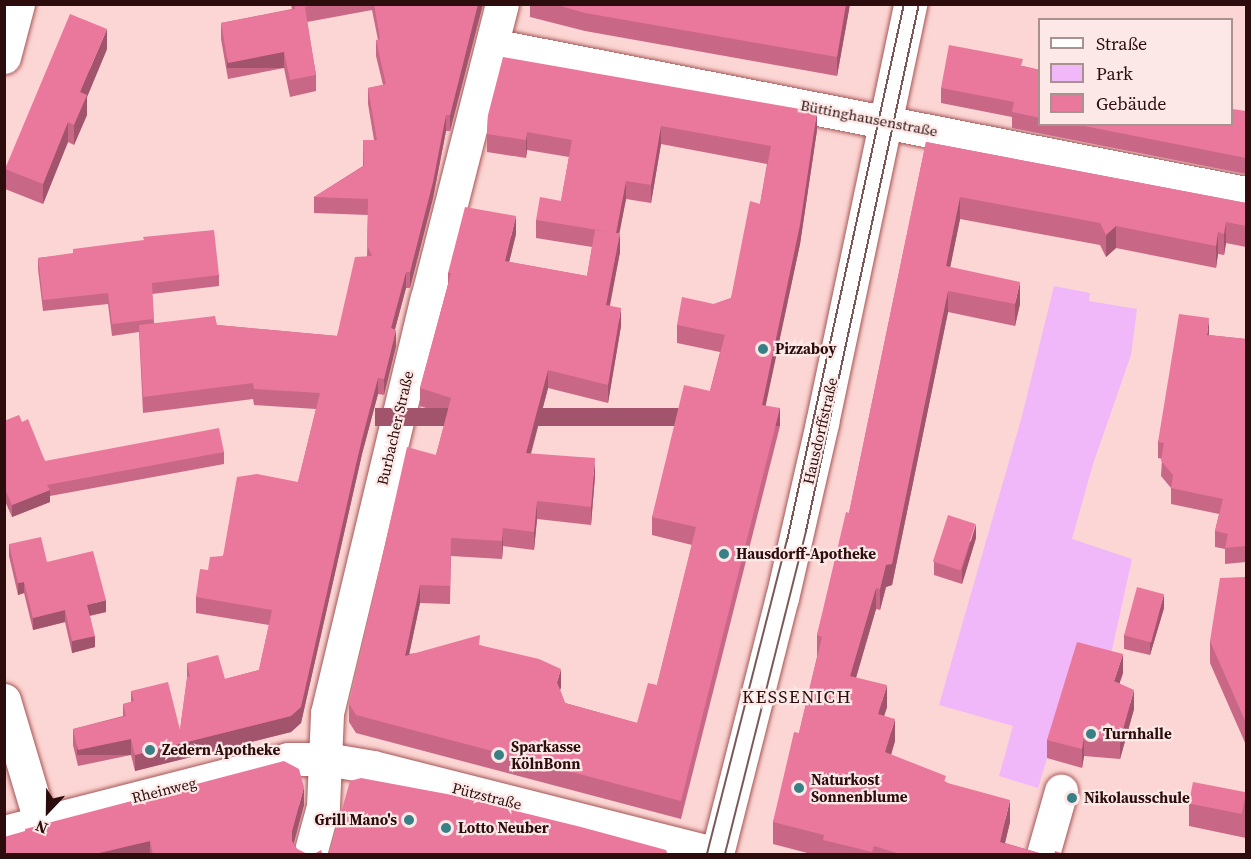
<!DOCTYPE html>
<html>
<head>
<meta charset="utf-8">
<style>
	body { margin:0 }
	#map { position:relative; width:1251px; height:859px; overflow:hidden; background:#fcd6d4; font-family:"Source Serif 4",serif }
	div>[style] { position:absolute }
	.green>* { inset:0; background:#f0b7f9 }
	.roads { filter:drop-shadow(0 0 2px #a65555) drop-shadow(0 0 2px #a65555) }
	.minor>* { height:33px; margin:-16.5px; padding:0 16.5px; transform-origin:16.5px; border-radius:16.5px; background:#fff }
	.major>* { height:33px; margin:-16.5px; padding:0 16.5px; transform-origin:16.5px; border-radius:16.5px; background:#fff }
	.tram>* { height:1.5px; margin:-0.75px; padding:0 0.75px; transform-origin:0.75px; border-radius:0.75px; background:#7a5858 }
	.wall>* { inset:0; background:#c86786 }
	.shaded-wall>* { inset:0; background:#a3546d; transform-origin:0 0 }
	.building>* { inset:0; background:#e9789c; transform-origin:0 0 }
	.dots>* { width:16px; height:16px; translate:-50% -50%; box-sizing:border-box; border:3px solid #fce9e7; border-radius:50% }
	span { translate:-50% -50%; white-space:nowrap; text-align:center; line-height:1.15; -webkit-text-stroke:4.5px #fce9e7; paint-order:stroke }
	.street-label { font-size:15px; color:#2c0c0d }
	.poi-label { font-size:15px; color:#2c0c0d; font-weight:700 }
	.left { translate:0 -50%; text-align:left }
	.right { translate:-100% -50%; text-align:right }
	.quarter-label { font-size:18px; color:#2c0c0d; letter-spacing:1.5px }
	.frame { position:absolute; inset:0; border:6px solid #2c0c0d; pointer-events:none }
	.legend { position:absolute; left:1038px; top:18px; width:195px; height:108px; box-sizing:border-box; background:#fce9e7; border:2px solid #a99190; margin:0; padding:8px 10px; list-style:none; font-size:18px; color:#2c0c0d }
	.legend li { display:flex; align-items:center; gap:12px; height:30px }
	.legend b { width:30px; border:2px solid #a99190 }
	.north { position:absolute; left:18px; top:781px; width:60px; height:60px; -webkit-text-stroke:4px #fce9e7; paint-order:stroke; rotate:202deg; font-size:16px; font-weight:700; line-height:24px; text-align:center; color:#2c0c0d }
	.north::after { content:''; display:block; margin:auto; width:21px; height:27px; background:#2c0c0d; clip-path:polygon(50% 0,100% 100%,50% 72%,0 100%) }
</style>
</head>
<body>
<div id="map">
	<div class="green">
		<i style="clip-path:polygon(1054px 286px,1090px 293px,1089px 301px,1137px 309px,1131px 355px,1093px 464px,1072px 539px,1132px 559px,1108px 668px,1051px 745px,1038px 788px,999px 776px,1013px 726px,939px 705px,1022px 416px)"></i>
	</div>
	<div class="roads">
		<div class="minor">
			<i style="left:492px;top:45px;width:768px;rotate:11.11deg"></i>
			<i style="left:4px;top:57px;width:55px;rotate:-75.2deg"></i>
			<i style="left:4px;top:700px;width:126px;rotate:73.4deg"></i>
			<i style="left:4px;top:832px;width:293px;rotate:-14.4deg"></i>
			<i style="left:288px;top:759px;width:38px"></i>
			<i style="left:326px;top:759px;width:48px;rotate:9.7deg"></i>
			<i style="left:373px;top:767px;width:355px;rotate:14.2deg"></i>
			<i style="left:310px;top:854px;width:50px;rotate:-74.8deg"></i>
			<i style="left:323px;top:806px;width:93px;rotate:-87.5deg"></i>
			<i style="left:327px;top:713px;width:427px;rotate:-76.5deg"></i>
			<i style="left:427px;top:298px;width:303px;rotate:-75.7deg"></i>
			<i style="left:1043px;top:854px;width:66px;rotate:-74.1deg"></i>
		</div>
		<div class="major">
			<i style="left:717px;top:854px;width:264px;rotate:-75.8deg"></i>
			<i style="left:782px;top:598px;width:180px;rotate:-77.1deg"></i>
			<i style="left:822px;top:423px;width:428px;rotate:-78.1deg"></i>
		</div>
	</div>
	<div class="tram">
		<i style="left:707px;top:854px;width:323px;rotate:-75.7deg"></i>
		<i style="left:787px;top:541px;width:550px;rotate:-77.71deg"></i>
		<i style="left:725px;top:854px;width:333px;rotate:-75.9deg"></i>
		<i style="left:806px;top:531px;width:539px;rotate:-77.9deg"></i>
	</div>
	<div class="wall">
		<i style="clip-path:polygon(291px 4px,483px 4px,450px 131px,446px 131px,433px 198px,410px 288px,406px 288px,395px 329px,396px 346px,384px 395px,378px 394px,362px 454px,301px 723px,291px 732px,135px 771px,131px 755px,78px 766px,73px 745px,73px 729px,123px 716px,123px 704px,131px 702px,131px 691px,180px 730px,187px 679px,187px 663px,225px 679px,259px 670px,269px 625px,196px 613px,196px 597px,208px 570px,298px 482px,316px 409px,254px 405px,253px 399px,143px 413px,139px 332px,112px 336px,108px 304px,43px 311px,38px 269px,38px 258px,73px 254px,73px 249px,219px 275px,219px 286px,152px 294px,154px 323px,217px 325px,337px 336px,367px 257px,368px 215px,314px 213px,314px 197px,363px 166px,363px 140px,374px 140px,368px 104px,368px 88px,383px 85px,376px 56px,376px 40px,378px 40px,372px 10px,307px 22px,316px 75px,316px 91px,290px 97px,284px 68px,228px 79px,221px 39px,221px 23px,292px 9px)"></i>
		<i style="clip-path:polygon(530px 4px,850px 4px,837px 76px,585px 31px,530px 17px)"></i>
		<i style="clip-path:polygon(107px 49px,87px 97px,87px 115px,74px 145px,68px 142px,43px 204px,5px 189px,5px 169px)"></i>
		<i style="clip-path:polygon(1023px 66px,1040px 70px,1040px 124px,1232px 124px,1246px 111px,1246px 174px,1012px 128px,1012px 117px,941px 103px,941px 88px)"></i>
		<i style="clip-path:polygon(evenodd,488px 115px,817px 130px,800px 244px,765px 406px,780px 426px,681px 819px,356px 733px,349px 722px,349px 704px,436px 455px,447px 415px,420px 406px,420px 388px,448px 285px,448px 273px,516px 234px,509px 262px,587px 276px,592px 247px,536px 238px,536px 220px,561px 201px,569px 157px,527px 150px,526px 158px,487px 152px,487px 134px,488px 115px,661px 144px,767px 164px,760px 204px,731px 298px,714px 304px,677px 325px,677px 343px,720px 352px,710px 391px,652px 517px,652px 535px,692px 545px,657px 685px,637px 723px,565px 703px,560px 690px,561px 687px,480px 645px,409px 654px,420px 603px,450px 604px,451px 556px,502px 559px,503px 546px,534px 550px,537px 519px,591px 525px,595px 476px,531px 454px,548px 388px,608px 403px,621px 326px,610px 306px,620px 252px,619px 233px,626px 199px,651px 203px,661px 144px)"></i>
		<i style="clip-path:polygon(926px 142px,1246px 203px,1246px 247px,1226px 243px,1224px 255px,1218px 254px,1216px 268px,1116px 248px,1106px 257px,1100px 245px,960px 219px,950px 267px,1020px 304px,1015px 326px,948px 312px,892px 585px,886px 587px,880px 610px,876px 609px,856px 678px,887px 707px,884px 716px,895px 741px,891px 755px,946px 782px,1010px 822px,1005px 843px,1046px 855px,815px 855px,773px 844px,773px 822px,799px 733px,817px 657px,817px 635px,849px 513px)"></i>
		<i style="clip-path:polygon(1209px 335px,1246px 339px,1246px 562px,1225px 564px,1225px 549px,1215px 547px,1215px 531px,1219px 514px,1171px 504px,1171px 488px,1161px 476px,1162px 459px,1158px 458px,1158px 442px)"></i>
		<i style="clip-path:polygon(4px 421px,22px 422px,45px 461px,224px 452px,224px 464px,50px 496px,50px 502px,12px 517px,4px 499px)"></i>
		<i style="clip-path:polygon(976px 538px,962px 584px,934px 575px,934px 562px)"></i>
		<i style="clip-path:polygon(9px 544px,47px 562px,106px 612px,90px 616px,95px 647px,72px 653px,65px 622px,33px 630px,24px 593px,18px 595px,9px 556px)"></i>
		<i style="clip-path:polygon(1246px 577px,1246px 745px,1210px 663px,1210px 641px)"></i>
		<i style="clip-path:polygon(1164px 608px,1150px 655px,1124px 649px,1124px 635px)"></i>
		<i style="clip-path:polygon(1123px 673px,1119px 684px,1134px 709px,1120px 759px,1084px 756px,1082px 768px,1047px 758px,1047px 740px)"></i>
		<i style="clip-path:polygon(1246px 792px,1246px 838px,1189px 826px,1189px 804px)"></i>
		<i style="clip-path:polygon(304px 805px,294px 843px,297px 849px,305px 853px,323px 855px,4px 855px)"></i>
	</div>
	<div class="shaded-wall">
		<i style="clip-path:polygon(478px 4px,483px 4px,450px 131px,450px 115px)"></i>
		<i style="clip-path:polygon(846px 4px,850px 4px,837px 76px,837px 57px)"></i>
		<i style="clip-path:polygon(107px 29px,107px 49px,87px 97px,87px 115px,74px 145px,74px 125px,80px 92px)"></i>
		<i style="left:284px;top:52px;width:16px;height:57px;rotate:90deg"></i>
		<i style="clip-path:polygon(817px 112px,817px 130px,800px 244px,762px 423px,762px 405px)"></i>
		<i style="clip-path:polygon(446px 115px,446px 131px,433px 198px,410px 288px,410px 272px)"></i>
		<i style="clip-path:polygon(68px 122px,68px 142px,43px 204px,43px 184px)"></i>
		<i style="clip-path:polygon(661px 126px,661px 144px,651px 203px,651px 185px)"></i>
		<i style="clip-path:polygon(527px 132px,527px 150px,526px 158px,526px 140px)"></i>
		<i style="clip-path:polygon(626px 181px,626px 199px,616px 251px,616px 233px)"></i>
		<i style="clip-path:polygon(960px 197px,960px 219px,946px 288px,946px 266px)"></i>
		<i style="clip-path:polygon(516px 216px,516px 234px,505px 279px,505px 261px)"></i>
		<i style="clip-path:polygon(1226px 222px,1226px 243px,1224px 255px,1224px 234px)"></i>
		<i style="clip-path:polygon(1116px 226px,1116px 248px,1106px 257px,1106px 235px)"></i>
		<i style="clip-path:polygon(1218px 232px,1218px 254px,1216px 268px,1216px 246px)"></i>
		<i style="clip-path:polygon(620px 233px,620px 252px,606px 323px,606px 305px)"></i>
		<i style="clip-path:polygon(406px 272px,406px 288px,391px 344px,391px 328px)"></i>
		<i style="clip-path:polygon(1020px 282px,1020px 304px,1015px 326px,1015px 304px)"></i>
		<i style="clip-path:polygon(948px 291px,948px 312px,892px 585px,886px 587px,880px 610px,880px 589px)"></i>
		<i style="clip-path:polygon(621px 308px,621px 326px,608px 403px,608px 385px)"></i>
		<i style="clip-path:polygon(1209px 318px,1209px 334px,1207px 351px,1207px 335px)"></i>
		<i style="clip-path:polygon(396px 330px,396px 346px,384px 395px,384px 379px)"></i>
		<i style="clip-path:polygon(548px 370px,548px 388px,526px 471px,526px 453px)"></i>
		<i style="clip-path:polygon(378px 378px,378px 394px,362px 454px,301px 723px,291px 732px,135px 771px,135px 755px,291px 716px)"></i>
		<i style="left:780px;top:408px;width:18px;height:405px;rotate:90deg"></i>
		<i style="clip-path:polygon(595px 458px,595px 476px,591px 525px,591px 507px)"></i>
		<i style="clip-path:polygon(50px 490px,50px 502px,12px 517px,12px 505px)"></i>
		<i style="clip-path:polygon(537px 501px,537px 519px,534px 550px,534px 532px)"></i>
		<i style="clip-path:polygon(976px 524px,976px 538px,962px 584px,962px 570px)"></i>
		<i style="clip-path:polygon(503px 528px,503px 546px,502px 559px,502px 541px)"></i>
		<i style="clip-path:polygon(24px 582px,24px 593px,18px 595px,18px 583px)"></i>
		<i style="clip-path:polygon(420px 585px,420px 603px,405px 674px,405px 656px)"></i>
		<i style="clip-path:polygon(876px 588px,876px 609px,850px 698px,850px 676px)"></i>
		<i style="clip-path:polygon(1164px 594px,1164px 608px,1150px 655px,1150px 642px)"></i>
		<i style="clip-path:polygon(106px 600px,106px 612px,87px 616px,87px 605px)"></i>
		<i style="clip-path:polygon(65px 610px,65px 622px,33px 630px,33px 618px)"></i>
		<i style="clip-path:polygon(95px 636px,95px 647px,72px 653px,72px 641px)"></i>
		<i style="clip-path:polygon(1123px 654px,1123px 673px,1114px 700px,1114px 681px)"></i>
		<i style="clip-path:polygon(561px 669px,561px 687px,557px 700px,557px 682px)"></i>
		<i style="clip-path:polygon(887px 685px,887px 707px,878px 735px,878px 714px)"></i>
		<i style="clip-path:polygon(1134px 690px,1134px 709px,1120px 759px,1120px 740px)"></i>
		<i style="clip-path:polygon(895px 719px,895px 741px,885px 774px,885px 752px)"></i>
		<i style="clip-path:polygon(1084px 737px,1084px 756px,1082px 768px,1082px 749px)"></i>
		<i style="left:131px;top:739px;width:16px;height:54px;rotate:90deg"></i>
		<i style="clip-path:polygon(304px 787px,304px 805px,292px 849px,292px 831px)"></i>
		<i style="clip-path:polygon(1010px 800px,1010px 822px,1002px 855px,1000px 842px)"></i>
		<i style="clip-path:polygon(150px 841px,150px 855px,99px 855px,99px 853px)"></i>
	</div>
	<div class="building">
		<i style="clip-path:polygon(294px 4px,318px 4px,305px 7px,316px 75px,290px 80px,284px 52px,228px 63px,221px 23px,295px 9px)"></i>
		<i style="clip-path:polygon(374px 4px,478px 4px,450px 115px,446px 115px,433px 182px,410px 272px,406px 272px,391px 328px,396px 330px,384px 379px,378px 378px,362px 438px,301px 707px,291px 716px,135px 755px,131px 739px,78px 750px,73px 729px,126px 716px,123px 704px,134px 701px,131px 691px,168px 682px,180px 730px,187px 677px,190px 677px,187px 663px,218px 655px,225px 679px,259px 670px,272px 610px,196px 597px,200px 569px,208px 570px,210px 557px,223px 556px,237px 477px,257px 474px,298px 482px,320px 393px,254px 389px,253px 383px,143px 397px,139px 325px,215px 316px,217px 325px,337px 336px,355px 257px,372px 256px,367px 245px,368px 199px,314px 197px,364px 166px,363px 140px,377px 140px,368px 88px,386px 84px,376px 40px,380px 39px)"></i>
		<i style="clip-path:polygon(554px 4px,846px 4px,837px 57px,585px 13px)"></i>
		<i style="clip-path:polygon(70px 14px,107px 29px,80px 92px,87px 95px,74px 125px,68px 122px,43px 184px,5px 169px)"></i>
		<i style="clip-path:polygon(949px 45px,1023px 59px,1021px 66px,1040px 70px,1040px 118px,1012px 112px,1014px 102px,941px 88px)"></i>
		<i style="clip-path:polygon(evenodd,503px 57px,817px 112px,800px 225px,762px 405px,780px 408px,681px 801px,356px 715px,349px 704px,407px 447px,436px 455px,451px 398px,420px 388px,451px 273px,448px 273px,465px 207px,516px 216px,505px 261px,587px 276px,595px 230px,610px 232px,536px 220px,540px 197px,561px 201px,572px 140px,527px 132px,526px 140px,487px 134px,488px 115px,503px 57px,661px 126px,771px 146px,760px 204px,750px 201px,731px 298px,714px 304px,682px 297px,677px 325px,725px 335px,710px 391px,684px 385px,652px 517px,696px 527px,657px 685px,648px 683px,637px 723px,565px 703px,557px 682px,561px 669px,539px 659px,479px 645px,480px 635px,405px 656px,420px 585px,450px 586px,451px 538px,502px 541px,503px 528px,534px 532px,537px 501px,591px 507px,595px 458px,526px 453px,548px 370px,608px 385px,621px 308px,606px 305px,620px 233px,616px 233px,626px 181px,651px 185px,661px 126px)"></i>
		<i style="clip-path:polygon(1232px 109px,1246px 111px,1246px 158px,1074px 124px,1232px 124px)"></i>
		<i style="clip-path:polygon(926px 142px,1246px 203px,1246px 226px,1226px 222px,1224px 234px,1218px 232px,1216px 246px,1116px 226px,1106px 235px,1100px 223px,960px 197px,946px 266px,1020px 282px,1015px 304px,948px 291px,892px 564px,886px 565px,880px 589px,876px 588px,850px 676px,887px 685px,878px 714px,895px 719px,885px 752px,946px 776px,944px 782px,1010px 800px,1000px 842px,1046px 855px,903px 855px,874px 846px,872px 852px,823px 840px,824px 835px,773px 822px,794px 732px,799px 733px,822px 637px,817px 635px,846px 512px,849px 513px)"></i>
		<i style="clip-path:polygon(214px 230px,219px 275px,152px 283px,154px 319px,112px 324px,108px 293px,43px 300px,38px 258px,73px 253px,73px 249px,144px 240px,143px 237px)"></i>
		<i style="clip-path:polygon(1179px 314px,1209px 318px,1207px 335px,1246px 339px,1246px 546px,1225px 548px,1228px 534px,1215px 531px,1223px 499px,1171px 488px,1173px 475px,1161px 461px,1164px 443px,1158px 442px)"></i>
		<i style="clip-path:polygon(19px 415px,22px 422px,28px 419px,45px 461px,219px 428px,224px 452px,47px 485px,50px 490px,12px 505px,4px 487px,4px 421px)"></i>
		<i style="left:948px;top:515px;width:29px;height:49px;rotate:18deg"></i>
		<i style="clip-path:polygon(41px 537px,47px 562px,93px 551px,106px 600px,87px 605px,95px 636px,72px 641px,65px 610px,33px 618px,24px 582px,18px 583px,9px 544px)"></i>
		<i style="clip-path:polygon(1246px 577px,1246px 723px,1210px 641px,1220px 578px)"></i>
		<i style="left:1137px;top:587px;width:28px;height:50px;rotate:15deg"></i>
		<i style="clip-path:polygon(1077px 642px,1123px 654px,1114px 681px,1134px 690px,1120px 740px,1084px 737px,1082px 749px,1047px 740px)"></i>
		<i style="clip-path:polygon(284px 761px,299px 769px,304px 787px,292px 831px,292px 841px,297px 849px,305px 853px,314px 854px,321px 850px,323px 855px,153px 855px,150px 841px,99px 853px,99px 855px,4px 855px,4px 837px,25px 831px,25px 829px)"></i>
		<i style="clip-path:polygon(361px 778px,452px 795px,581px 827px,666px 850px,668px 855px,329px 855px,350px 781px)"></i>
		<i style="left:1193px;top:782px;width:54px;height:22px;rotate:11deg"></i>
		<i style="clip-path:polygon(1055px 851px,1067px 855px,1054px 855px)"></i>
	</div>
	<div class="dots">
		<i style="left:763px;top:349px;background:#388085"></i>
		<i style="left:724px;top:554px;background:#388085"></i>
		<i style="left:1091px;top:734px;background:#388085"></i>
		<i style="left:150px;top:750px;background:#388085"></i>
		<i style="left:499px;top:755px;background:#388085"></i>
		<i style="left:799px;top:788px;background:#388085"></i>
		<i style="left:1072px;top:798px;background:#388085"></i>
		<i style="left:409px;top:820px;background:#388085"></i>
		<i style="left:446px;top:828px;background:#388085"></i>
	</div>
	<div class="street-label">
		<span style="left:869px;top:118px;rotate:11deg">Büttinghausenstraße</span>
		<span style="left:395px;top:428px;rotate:-77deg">Burbacher Straße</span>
		<span style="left:820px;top:431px;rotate:-77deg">Hausdorffstraße</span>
		<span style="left:164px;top:790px;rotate:-14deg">Rheinweg</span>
		<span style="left:487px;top:796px;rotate:14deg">Pützstraße</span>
	</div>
	<div class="poi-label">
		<span class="left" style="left:775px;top:349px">Pizzaboy</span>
		<span class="left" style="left:736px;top:554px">Hausdorff-Apotheke</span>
		<span class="left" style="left:1103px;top:734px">Turnhalle</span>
		<span class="left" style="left:511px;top:755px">Sparkasse<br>KölnBonn</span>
		<span class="left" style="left:162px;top:750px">Zedern Apotheke</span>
		<span class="left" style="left:811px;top:788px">Naturkost<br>Sonnenblume</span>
		<span class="left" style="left:1084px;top:798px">Nikolausschule</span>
		<span class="right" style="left:397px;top:820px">Grill Mano's</span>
		<span class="left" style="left:458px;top:828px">Lotto Neuber</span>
	</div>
	<div class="quarter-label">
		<span style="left:797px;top:697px">KESSENICH</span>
	</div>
	<div class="frame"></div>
	<ul class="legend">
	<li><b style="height:8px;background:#fff"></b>Straße</li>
	<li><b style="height:16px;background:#f0b7f9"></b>Park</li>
	<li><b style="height:16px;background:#e9789c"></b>Gebäude</li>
	</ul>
	<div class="north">N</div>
</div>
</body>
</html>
